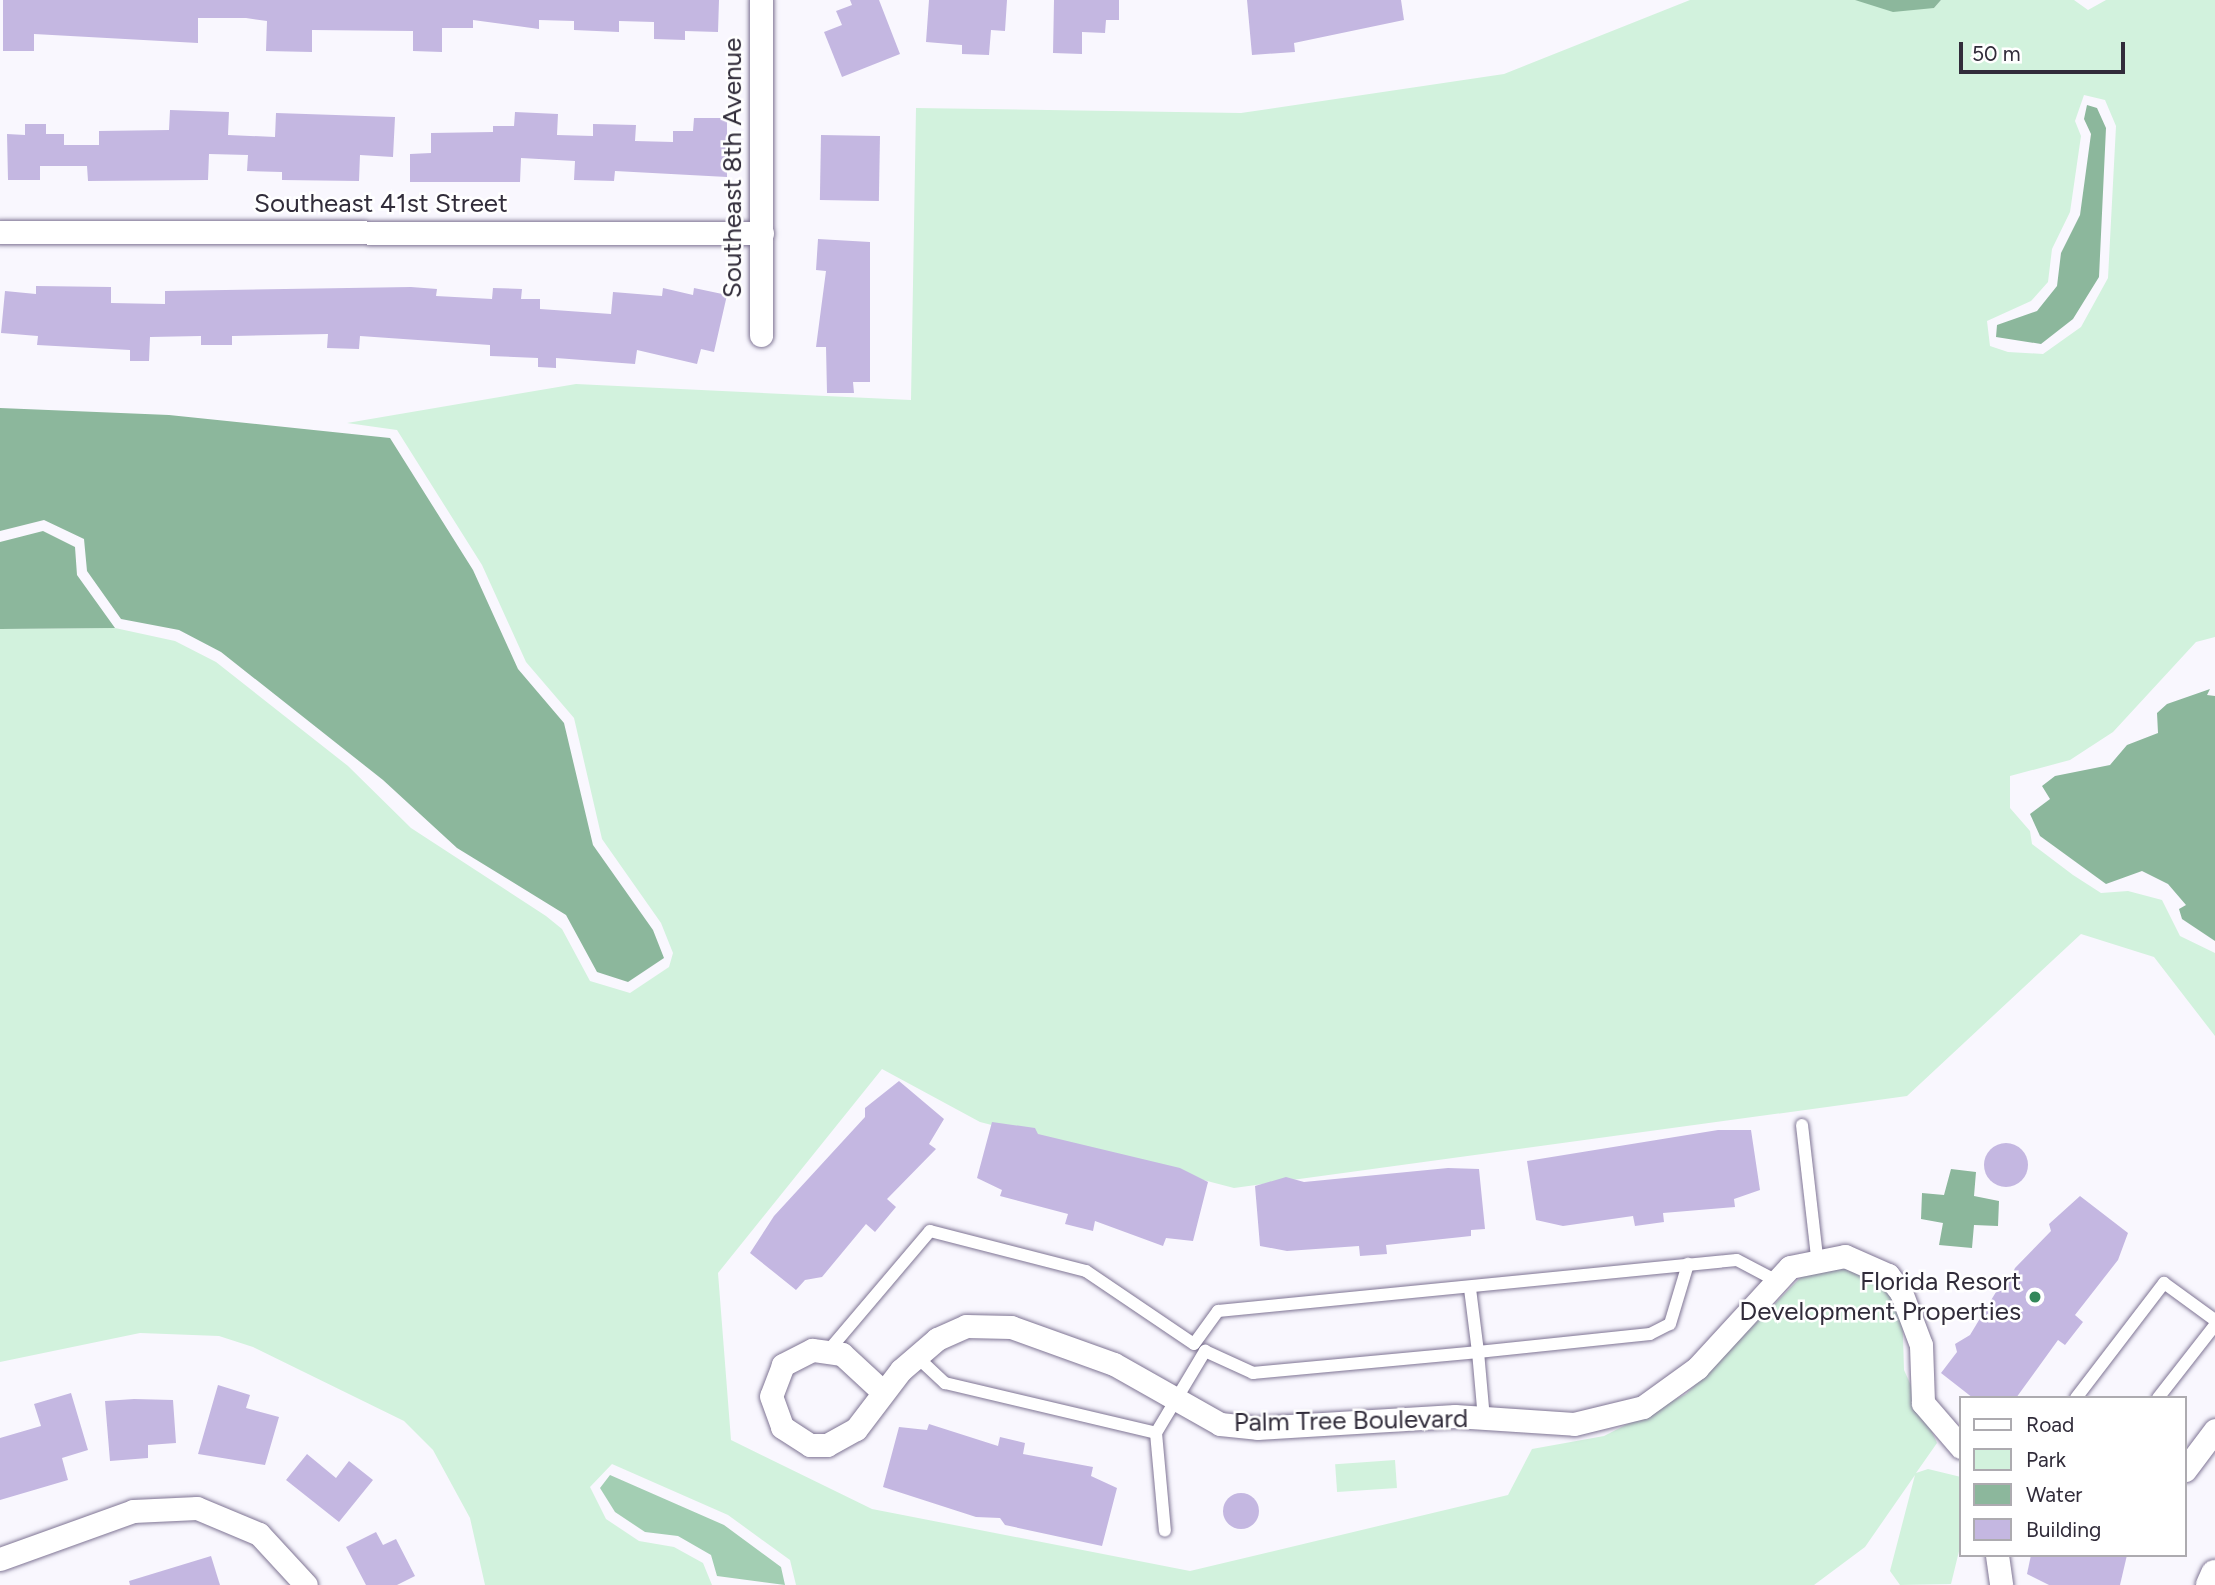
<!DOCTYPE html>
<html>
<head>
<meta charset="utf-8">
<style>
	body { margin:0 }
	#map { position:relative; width:2215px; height:1585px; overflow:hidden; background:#f9f7fe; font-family:Figtree,sans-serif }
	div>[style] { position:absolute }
	.green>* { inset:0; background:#d2f2dd; transform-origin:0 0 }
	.forest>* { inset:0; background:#a3ceb3 }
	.water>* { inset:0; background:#8cb79c }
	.building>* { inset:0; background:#c4b7e1; transform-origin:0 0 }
	.round { border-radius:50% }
	.roads { filter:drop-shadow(0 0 2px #7f7594) drop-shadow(0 0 2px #7f7594) }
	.service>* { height:12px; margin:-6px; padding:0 6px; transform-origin:6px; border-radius:6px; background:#fff }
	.minor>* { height:23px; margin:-11.5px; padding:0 11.5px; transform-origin:11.5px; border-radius:11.5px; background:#fff }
	.tertiary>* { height:28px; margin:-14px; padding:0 14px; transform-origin:14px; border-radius:14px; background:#fff }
	.dots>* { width:19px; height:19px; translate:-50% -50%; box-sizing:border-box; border:4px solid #fff; border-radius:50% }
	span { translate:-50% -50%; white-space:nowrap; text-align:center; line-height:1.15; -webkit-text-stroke:5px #fff; paint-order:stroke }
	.street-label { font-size:26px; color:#312c3a }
	.poi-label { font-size:26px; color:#312c3a }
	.right { translate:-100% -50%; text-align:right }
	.legend { position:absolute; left:1959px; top:1396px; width:228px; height:161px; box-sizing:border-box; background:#fff; border:2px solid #adabb0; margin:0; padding:9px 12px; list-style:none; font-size:21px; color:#312c3a }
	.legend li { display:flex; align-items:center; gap:14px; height:35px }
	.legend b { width:35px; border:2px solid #adabb0 }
	.scale { position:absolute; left:1959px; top:42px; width:166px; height:32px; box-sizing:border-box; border:4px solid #312c3a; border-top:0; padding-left:9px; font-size:21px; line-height:24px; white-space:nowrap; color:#312c3a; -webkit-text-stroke:5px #fff; paint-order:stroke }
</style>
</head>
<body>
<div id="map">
	<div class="green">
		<i style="clip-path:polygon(evenodd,1690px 0,1855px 0,1934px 8px,1941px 0,2074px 0,2088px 10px,2106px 0,2215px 0,2215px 637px,2196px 642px,2113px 732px,2070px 760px,2010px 776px,2010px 808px,2030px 831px,2032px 844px,2073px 875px,2101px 893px,2128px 891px,2162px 900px,2180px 936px,2215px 953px,2215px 1036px,2154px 957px,2081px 934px,1907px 1096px,1234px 1188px,980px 1122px,882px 1069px,718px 1273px,731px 1440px,872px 1509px,1190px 1571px,1508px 1495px,1532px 1449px,1604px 1436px,1686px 1394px,1805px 1273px,1859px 1267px,1902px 1302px,1904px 1370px,1937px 1443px,1916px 1473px,1928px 1469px,1961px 1477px,1961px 1543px,1951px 1584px,1900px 1585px,1890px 1571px,1915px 1475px,1865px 1547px,1814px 1585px,796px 1585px,790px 1560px,728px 1515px,612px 1464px,590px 1487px,606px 1519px,639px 1541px,674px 1547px,703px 1563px,712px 1585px,485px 1585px,470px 1518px,433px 1450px,404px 1421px,253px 1347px,219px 1336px,140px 1333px,0 1362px,0 629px,115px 628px,175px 641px,216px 662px,348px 766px,411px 828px,546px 916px,562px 929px,590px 981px,630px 993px,669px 967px,673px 953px,661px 923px,602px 839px,574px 718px,526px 662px,482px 565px,397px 430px,347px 423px,576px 384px,911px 400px,916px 108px,1241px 113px,1504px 74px,1690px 0,2084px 95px,2105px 100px,2116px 126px,2108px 278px,2081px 327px,2043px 354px,2008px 352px,1990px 346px,1987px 321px,2031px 301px,2048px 282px,2052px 249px,2070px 212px,2081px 136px,2075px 121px,2084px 95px)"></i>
		<i style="left:1395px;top:1460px;width:28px;height:60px;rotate:86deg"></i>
	</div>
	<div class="forest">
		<i style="clip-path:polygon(610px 1475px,724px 1525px,781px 1567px,785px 1585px,717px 1576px,711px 1555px,678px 1536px,645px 1532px,615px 1512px,600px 1488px)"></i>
	</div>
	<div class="water">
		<i style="clip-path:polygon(1855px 0,1941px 0,1934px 8px,1893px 12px)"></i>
		<i style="clip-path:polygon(2087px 105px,2097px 108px,2106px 128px,2099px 277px,2073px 319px,2041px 344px,1996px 337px,1997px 325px,2037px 311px,2057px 286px,2061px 253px,2080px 215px,2091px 134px,2084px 119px)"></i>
		<i style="clip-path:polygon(0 408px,169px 415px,390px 438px,473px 570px,518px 669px,564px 723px,593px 845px,653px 930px,664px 958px,628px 982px,597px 972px,566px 915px,457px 848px,383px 780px,221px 652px,179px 630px,121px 619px,87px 571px,84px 539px,44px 520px,0 531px)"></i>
		<i style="clip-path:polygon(43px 531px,75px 547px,77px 575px,115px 628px,0 629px,0 542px)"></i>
		<i style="clip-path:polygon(2210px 689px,2207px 695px,2215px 696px,2215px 941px,2182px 919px,2179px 909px,2186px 905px,2168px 884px,2142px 871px,2106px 884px,2040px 836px,2030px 814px,2050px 799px,2042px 786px,2055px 776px,2110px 765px,2127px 745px,2158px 733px,2157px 713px,2167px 704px)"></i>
		<i style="clip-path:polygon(1951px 1169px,1976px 1172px,1974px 1196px,1999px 1201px,1998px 1226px,1974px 1225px,1972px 1248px,1939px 1245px,1943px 1223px,1921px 1219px,1922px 1193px,1944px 1195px)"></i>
	</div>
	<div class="building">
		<i style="clip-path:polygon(3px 0,719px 0,718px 32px,685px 31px,685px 40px,654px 39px,654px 22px,619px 21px,619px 32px,574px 30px,574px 21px,539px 20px,539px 29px,473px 20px,473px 28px,442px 28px,442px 52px,413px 51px,413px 31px,312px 30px,312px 52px,266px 51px,267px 21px,246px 18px,198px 18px,198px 43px,34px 34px,34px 51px,3px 51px)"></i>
		<i style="clip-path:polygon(850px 0,879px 0,900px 54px,842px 77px,824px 32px,842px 25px,836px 11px,852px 5px)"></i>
		<i style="clip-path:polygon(929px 0,1007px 0,1005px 31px,991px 30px,989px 55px,962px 54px,962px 45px,926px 42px)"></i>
		<i style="clip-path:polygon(1054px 0,1119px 0,1119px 20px,1106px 20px,1105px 33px,1082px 32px,1082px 54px,1053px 53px)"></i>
		<i style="clip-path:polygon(1247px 0,1401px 0,1404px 20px,1294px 43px,1295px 52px,1252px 55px)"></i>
		<i style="clip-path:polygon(170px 110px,229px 112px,228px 135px,275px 137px,276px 113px,395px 117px,393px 157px,360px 155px,359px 181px,282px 180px,282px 172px,247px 171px,248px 155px,209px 154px,208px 180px,88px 181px,87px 166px,40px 166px,40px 180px,8px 180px,7px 134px,25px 135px,25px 124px,46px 124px,46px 134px,64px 134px,64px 145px,99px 145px,99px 131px,169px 130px)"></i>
		<i style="clip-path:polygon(515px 112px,558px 114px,557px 135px,593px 136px,593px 124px,636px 125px,635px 141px,673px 142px,673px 131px,693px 131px,694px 118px,727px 118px,727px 177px,615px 171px,614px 181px,574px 180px,575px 161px,521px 158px,520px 182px,410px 182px,410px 154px,431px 153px,431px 133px,493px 132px,493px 126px,514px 126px)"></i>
		<i style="left:821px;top:135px;width:59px;height:65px;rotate:1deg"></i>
		<i style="clip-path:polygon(818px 239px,870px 242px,870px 382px,853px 382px,854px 393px,827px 393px,826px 347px,816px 347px,826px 271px,816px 270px)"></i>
		<i style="clip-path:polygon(36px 286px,111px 287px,111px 303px,165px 304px,165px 291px,411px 287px,437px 289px,436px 296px,492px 299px,493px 288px,522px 289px,521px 299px,540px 299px,540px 309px,611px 314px,613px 292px,662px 296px,663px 288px,693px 295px,694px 288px,727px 295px,714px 352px,701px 349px,697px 364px,637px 350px,635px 364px,556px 358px,556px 368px,538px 367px,538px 358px,490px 356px,490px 345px,360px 336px,359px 349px,327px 348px,328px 334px,232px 336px,232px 345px,201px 345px,201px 336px,150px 337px,149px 361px,130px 361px,130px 350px,37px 345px,38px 336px,1px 333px,5px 291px,36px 294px)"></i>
		<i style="clip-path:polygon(899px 1081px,944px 1119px,929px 1144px,936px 1149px,887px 1199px,896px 1207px,875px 1232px,866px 1224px,822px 1277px,805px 1280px,796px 1290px,750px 1253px,774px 1216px,865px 1117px,865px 1108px)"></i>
		<i style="clip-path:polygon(992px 1122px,1035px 1128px,1038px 1134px,1180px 1168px,1208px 1182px,1193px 1241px,1166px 1238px,1163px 1246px,1095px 1221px,1093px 1231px,1065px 1224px,1068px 1214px,1000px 1196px,1002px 1190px,977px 1178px)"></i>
		<i style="clip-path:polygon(1718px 1130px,1751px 1130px,1760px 1190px,1734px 1199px,1735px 1207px,1663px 1213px,1664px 1222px,1635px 1226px,1633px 1216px,1563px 1226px,1536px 1220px,1527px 1161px)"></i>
		<i class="round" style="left:1984px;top:1143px;width:44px;height:44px"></i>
		<i style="clip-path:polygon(1448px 1168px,1479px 1169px,1485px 1229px,1471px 1230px,1471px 1236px,1386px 1245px,1387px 1254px,1360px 1256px,1359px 1246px,1287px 1251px,1260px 1246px,1255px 1186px,1286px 1177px,1304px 1182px)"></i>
		<i style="clip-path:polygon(2080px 1196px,2128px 1233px,2118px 1260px,2075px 1315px,2083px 1322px,2065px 1345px,2058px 1340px,2016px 1398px,1973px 1398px,1941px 1373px,1957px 1352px,1955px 1344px,1970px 1335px,1996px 1292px,2005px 1290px,2015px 1268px,2051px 1231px,2049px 1224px)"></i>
		<i style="clip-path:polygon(218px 1385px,250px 1395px,246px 1408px,279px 1417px,265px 1465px,198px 1454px)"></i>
		<i style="clip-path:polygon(71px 1393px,88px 1450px,62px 1458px,68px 1480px,0 1500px,0 1438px,41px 1426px,34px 1404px)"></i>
		<i style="clip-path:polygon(134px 1399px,173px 1400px,176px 1443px,148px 1445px,148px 1458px,110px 1461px,105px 1401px)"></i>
		<i style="clip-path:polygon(929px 1424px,998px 1446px,1000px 1437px,1025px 1443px,1023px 1454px,1093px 1467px,1091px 1476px,1117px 1488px,1102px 1546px,1005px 1525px,1000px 1518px,976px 1517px,883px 1487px,899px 1427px,927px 1430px)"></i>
		<i style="clip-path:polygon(307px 1454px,336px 1478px,349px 1461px,373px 1480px,339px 1522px,286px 1480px)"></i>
		<i class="round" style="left:1223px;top:1493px;width:36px;height:36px"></i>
		<i style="clip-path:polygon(376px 1532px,383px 1545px,396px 1539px,415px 1576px,397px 1585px,366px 1585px,346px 1547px)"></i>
		<i style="clip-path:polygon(2031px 1555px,2127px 1555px,2120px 1585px,2049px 1585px,2027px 1574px)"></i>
		<i style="clip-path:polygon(211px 1556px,220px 1585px,130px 1585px,129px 1581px)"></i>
	</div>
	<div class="roads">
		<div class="service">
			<i style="left:1802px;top:1125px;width:132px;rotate:83.5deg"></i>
			<i style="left:829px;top:1350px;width:156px;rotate:-49.7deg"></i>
			<i style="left:930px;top:1231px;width:161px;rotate:14.4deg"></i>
			<i style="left:1086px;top:1271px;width:130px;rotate:34.1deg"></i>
			<i style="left:1194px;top:1344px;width:41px;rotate:-54deg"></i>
			<i style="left:1218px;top:1311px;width:521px;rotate:-5.61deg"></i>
			<i style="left:1737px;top:1260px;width:41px;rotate:27.8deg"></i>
			<i style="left:916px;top:1356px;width:40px;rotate:43deg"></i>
			<i style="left:945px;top:1383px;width:217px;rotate:13.3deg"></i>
			<i style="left:1156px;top:1433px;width:96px;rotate:-59.1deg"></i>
			<i style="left:1205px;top:1351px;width:53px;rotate:24.6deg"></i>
			<i style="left:1253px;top:1373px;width:226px;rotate:-5.3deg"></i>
			<i style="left:1478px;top:1352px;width:64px;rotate:-97.2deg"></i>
			<i style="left:2076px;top:1398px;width:145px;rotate:-52.6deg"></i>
			<i style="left:2164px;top:1283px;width:63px;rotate:36deg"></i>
			<i style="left:2158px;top:1398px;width:93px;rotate:-52deg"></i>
			<i style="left:1484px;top:1419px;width:67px;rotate:-95.1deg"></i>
			<i style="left:1478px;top:1352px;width:173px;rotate:-6deg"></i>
			<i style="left:1650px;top:1334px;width:22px;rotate:-27deg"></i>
			<i style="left:1670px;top:1324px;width:63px;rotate:-73.3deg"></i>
			<i style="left:1156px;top:1433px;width:98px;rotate:84.8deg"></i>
		</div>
		<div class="minor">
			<i style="left:0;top:232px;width:762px;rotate:0.08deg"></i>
			<i style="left:761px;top:335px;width:335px;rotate:-90deg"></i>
			<i style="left:883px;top:1392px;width:56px;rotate:-137.2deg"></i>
			<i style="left:842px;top:1354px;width:30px;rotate:-172deg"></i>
			<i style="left:812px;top:1350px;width:33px;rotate:153deg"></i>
			<i style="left:783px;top:1365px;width:33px;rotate:111deg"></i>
			<i style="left:771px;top:1396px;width:33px;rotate:70deg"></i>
			<i style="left:782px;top:1427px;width:33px;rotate:33deg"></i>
			<i style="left:810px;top:1445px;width:17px"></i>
			<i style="left:827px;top:1445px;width:33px;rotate:-29deg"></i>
			<i style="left:856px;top:1429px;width:74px;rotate:-52.7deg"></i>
			<i style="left:901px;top:1370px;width:48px;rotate:-40.7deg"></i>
			<i style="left:937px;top:1339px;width:32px;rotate:-24deg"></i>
			<i style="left:966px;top:1326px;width:45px;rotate:1.3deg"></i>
			<i style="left:1011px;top:1327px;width:109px;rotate:19.8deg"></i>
			<i style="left:1114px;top:1364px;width:122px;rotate:29.5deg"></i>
			<i style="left:1220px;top:1424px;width:37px;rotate:6deg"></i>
			<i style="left:1257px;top:1428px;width:198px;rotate:-3.5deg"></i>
			<i style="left:1455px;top:1416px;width:119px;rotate:3.8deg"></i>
			<i style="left:1574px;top:1424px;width:71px;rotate:-13.8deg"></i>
			<i style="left:1643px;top:1407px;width:67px;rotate:-35.8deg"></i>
			<i style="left:1697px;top:1368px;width:137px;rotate:-47.4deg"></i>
			<i style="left:1790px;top:1267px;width:56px;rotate:-11.3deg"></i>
			<i style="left:1845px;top:1256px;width:47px;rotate:23.8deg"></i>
			<i style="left:1888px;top:1275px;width:21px;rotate:53deg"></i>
			<i style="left:1901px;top:1292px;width:57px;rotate:69.3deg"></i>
			<i style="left:1921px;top:1345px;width:58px;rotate:88deg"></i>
			<i style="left:1923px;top:1403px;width:58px;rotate:49.2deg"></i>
			<i style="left:2185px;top:1470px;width:50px;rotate:-53.1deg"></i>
			<i style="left:1997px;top:1555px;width:30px;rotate:82deg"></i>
			<i style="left:0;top:1559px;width:141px;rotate:-19.8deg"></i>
			<i style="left:133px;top:1511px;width:64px;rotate:-2.7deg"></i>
			<i style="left:197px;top:1508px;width:67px;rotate:22.8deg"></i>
			<i style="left:259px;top:1534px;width:69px;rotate:47.3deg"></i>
		</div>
		<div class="tertiary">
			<i style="left:2210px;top:1585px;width:12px;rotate:-66deg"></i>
		</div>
	</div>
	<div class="dots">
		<i style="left:2035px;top:1297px;background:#33875a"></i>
	</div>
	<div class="street-label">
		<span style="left:733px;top:168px;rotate:-90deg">Southeast 8th Avenue</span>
		<span style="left:381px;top:204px">Southeast 41st Street</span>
		<span style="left:1351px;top:1421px;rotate:-1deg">Palm Tree Boulevard</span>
	</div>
	<div class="poi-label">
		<span class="right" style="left:2021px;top:1297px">Florida Resort<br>Development Properties</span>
	</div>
	<ul class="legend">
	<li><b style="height:9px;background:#fff"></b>Road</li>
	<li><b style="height:19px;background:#d2f2dd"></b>Park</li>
	<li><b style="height:19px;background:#8cb79c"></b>Water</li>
	<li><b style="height:19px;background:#c4b7e1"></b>Building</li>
	</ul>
	<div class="scale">50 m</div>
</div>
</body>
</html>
